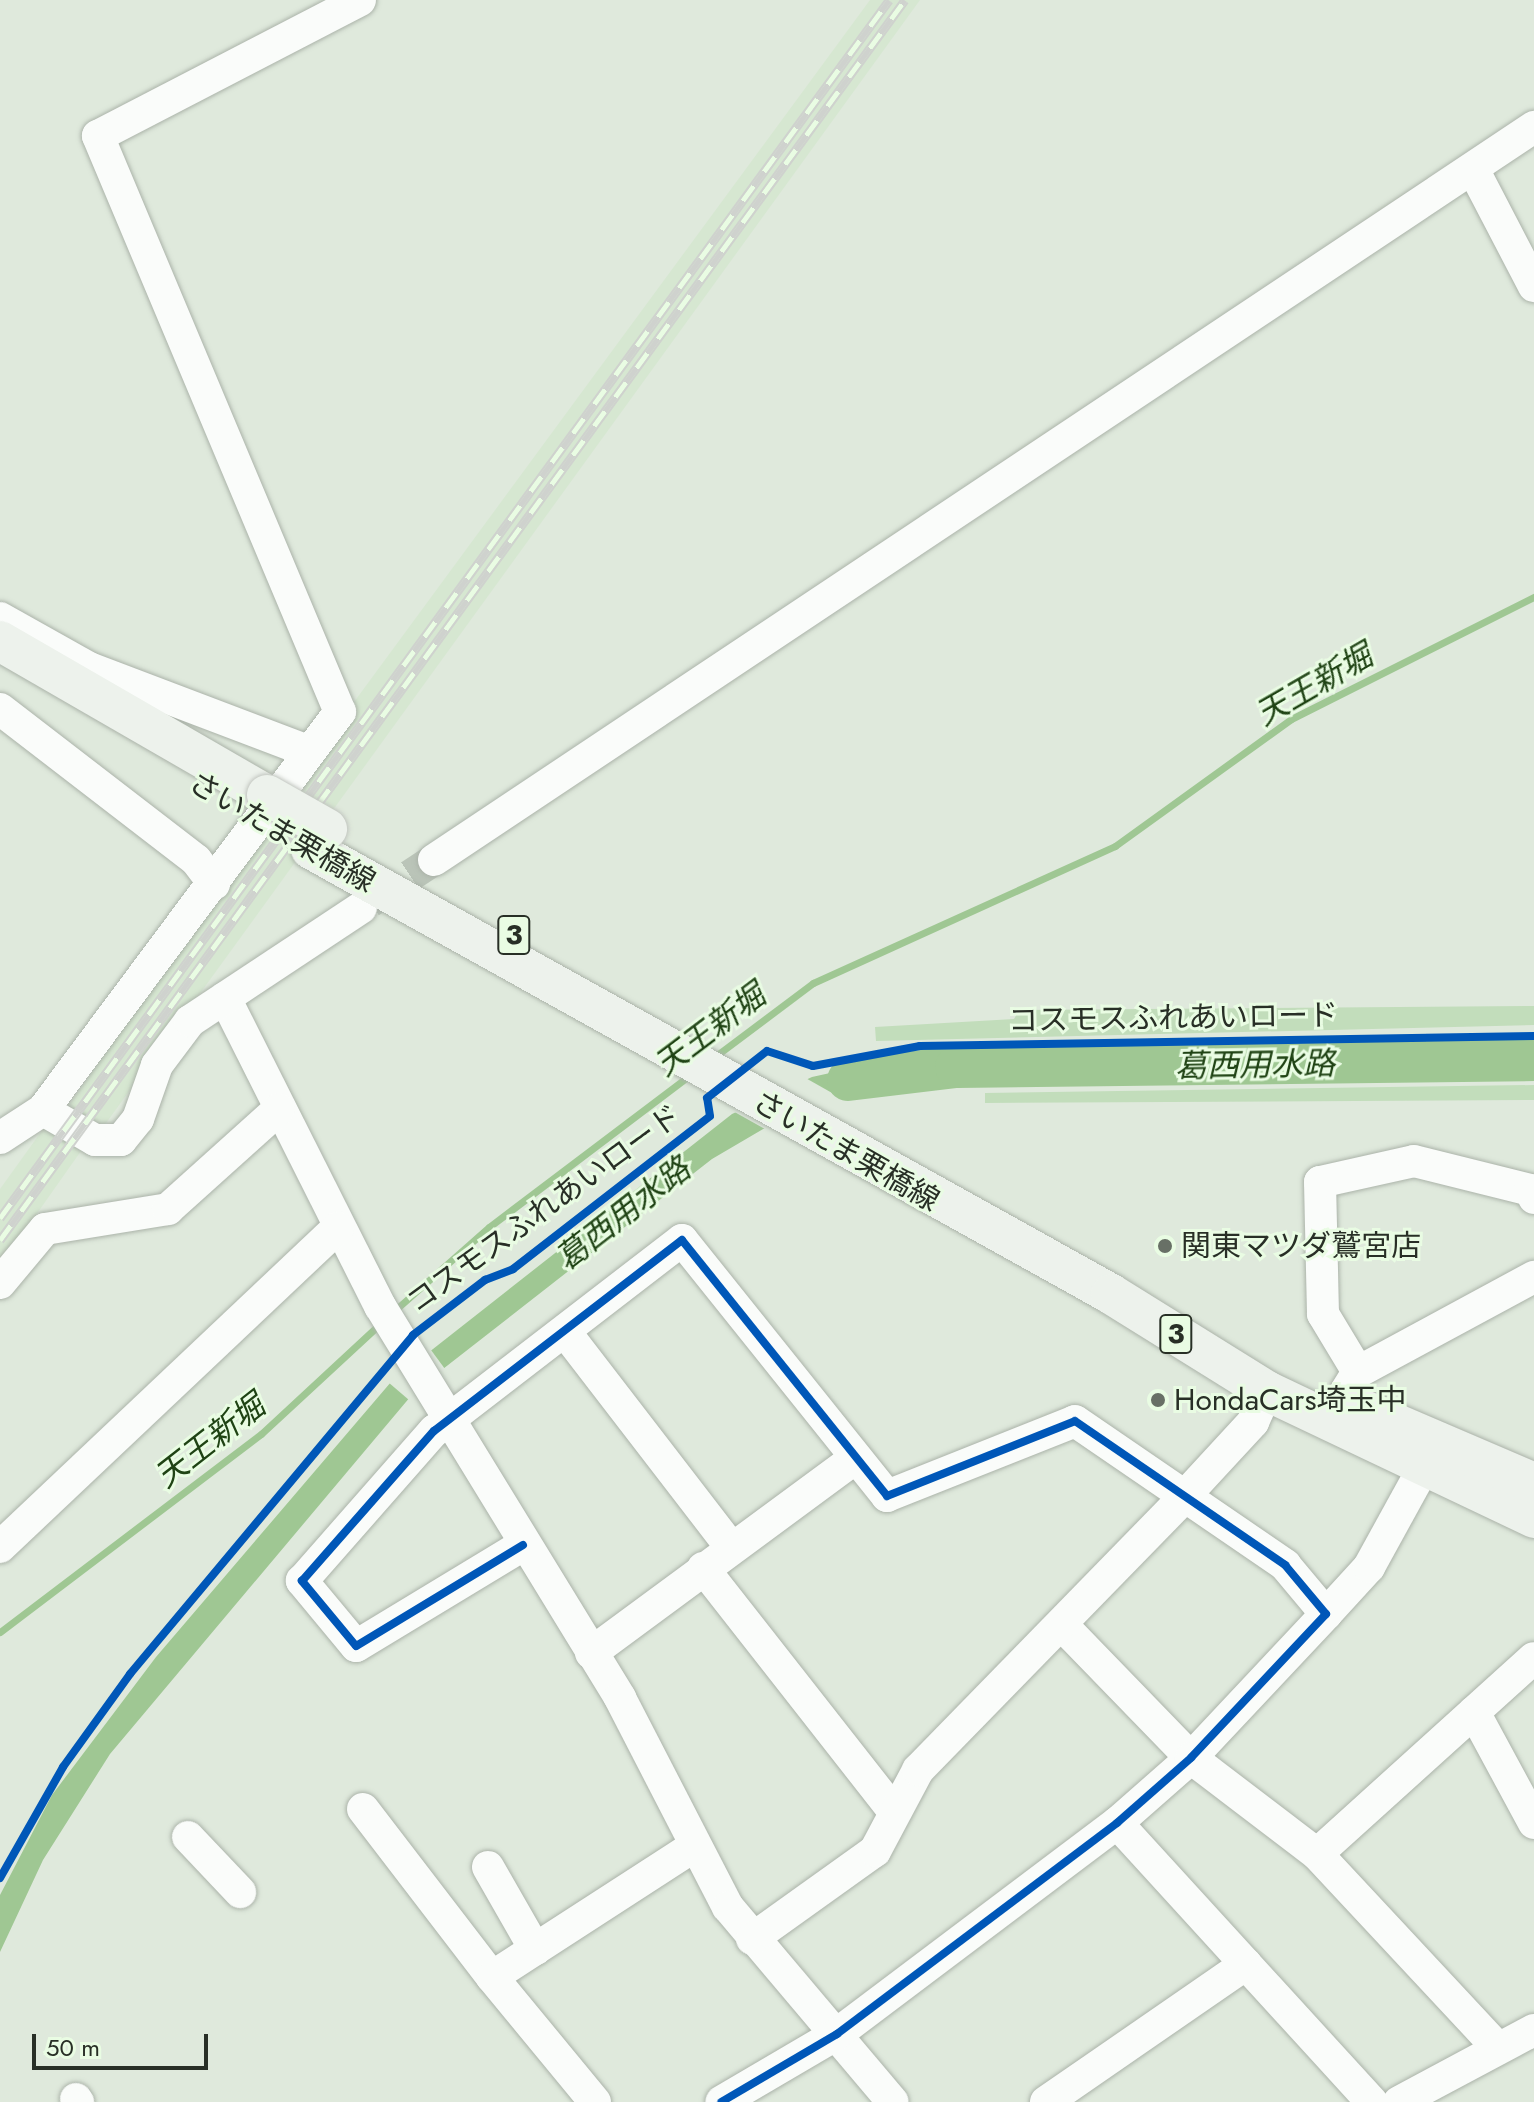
<!DOCTYPE html>
<html>
<head>
<meta charset="utf-8">
<style>
	body { margin:0 }
	#map { position:relative; width:1534px; height:2102px; overflow:hidden; background:#dfe9dc; font-family:Jost,"Noto Sans JP",sans-serif }
	div>[style] { position:absolute }
	.built>* { inset:0; background:#d6e7d1 }
	.green>* { inset:0; background:#c2ddbb }
	.water>* { inset:0; background:#9fc793 }
	.pier>* { inset:0; background:#dfe9dc }
	.stream>* { height:7px; margin:-3.5px; padding:0 3.5px; transform-origin:3.5px; border-radius:3.5px; background:#9fc793 }
	.river>* { height:42px; margin:-21px; padding:0 21px; transform-origin:21px; border-radius:21px; background:#9fc793 }
	.minor-tunnel>* { height:32px; margin-top:-16px; transform-origin:0; background:repeating-linear-gradient(90deg,#bac4b8 0 32px,transparent 0 48px) }
	.roads { filter:drop-shadow(0 0 2px #abb3a9) drop-shadow(0 0 2px #abb3a9) }
	.minor>* { height:32px; margin:-16px; padding:0 16px; transform-origin:16px; border-radius:16px; background:#fafcfa }
	.major>* { height:40px; margin:-20px; padding:0 20px; transform-origin:20px; border-radius:20px; background:#edf2ec }
	.rail>* { height:9px; margin-top:-4.5px; transform-origin:0; background:repeating-linear-gradient(90deg,#e9fce3 0 18px,#cfd2ce 0 36px); box-sizing:border-box; border-block:2px solid #cfd2ce }
	.bridges { filter:drop-shadow(0 0 2px #c1c5bf) drop-shadow(0 0 2px #c1c5bf) }
	.major-bridge>* { height:40px; margin:-20px; padding:0 20px; transform-origin:20px; border-radius:20px; background:#edf2ec }
	.cycleway>* { height:8px; margin:-4px; padding:0 4px; transform-origin:4px; border-radius:4px; background:#0057b8 }
	.dots>* { width:22px; height:22px; translate:-50% -50%; box-sizing:border-box; border:4px solid #e9fce3; border-radius:50% }
	span { translate:-50% -50%; white-space:nowrap; text-align:center; line-height:1.15; -webkit-text-stroke:6px #e9fce3; paint-order:stroke }
	.shield-label span { padding:2px 6px; background:#e9fce3; border:2px solid; border-radius:6px; -webkit-text-stroke-width:0 }
	.shield-label { font-size:28px; color:#282f26; font-weight:700 }
	.street-label { font-size:30px; color:#282f26 }
	.poi-label { font-size:30px; color:#282f26 }
	.left { translate:0 -50%; text-align:left }
	.water-label { font-size:32px; color:#1f4314; font-style:italic }
	.scale { position:absolute; left:32px; top:2034px; width:176px; height:36px; box-sizing:border-box; border:4px solid #282f26; border-top:0; padding-left:10px; font-size:24px; line-height:28px; white-space:nowrap; color:#282f26; -webkit-text-stroke:6px #e9fce3; paint-order:stroke }
</style>
</head>
<body>
<div id="map">
	<div class="built">
		<i style="clip-path:polygon(870px 0,920px 0,101px 1130px,68px 1107px,246px 849px)"></i>
		<i style="clip-path:polygon(46px 1125px,81px 1142px,81px 1151px,0 1266px,0 1189px)"></i>
	</div>
	<div class="green">
		<i style="clip-path:polygon(1534px 1006px,1534px 1025px,876px 1041px,875px 1027px,1014px 1019px,1019px 1010px)"></i>
		<i style="clip-path:polygon(1534px 1085px,1534px 1100px,985px 1103px,985px 1093px)"></i>
	</div>
	<div class="water">
		<i style="clip-path:polygon(907px 1056px,905px 1083px,799px 1108px,712px 1159px,416px 1390px,110px 1754px,43px 1860px,0 1952px,0 1895px,52px 1795px,156px 1657px,391px 1382px,732px 1114px,812px 1077px)"></i>
	</div>
	<div class="pier">
		<i style="clip-path:polygon(802px 1076px,841px 1098px,765px 1129px,731px 1110px)"></i>
		<i style="clip-path:polygon(428px 1346px,445px 1369px,409px 1400px,388px 1382px)"></i>
	</div>
	<div class="stream">
		<i style="left:713px;top:1058px;width:125px;rotate:-36.9deg"></i>
		<i style="left:813px;top:983px;width:332px;rotate:-24.4deg"></i>
		<i style="left:1115px;top:846px;width:217px;rotate:-35.8deg"></i>
		<i style="left:1291px;top:719px;width:272px;rotate:-26.7deg"></i>
		<i style="left:394px;top:1311px;width:127px;rotate:-41.5deg"></i>
		<i style="left:489px;top:1227px;width:252px;rotate:-37.1deg"></i>
		<i style="left:0;top:1632px;width:328px;rotate:-37.2deg"></i>
		<i style="left:261px;top:1434px;width:165px;rotate:-42.8deg"></i>
	</div>
	<div class="river">
		<i style="left:848px;top:1080px;width:109px;rotate:-6.9deg"></i>
		<i style="left:956px;top:1067px;width:578px;rotate:-0.69deg"></i>
	</div>
	<div class="minor-tunnel">
		<i style="left:370px;top:902px;width:77px;rotate:-33.3deg"></i>
	</div>
	<div class="roads">
		<div class="minor">
			<i style="left:1473px;top:169px;width:132px;rotate:62.5deg"></i>
			<i style="left:0;top:618px;width:102px;rotate:29.3deg"></i>
			<i style="left:89px;top:668px;width:236px;rotate:20.8deg"></i>
			<i style="left:0;top:709px;width:247px;rotate:37.6deg"></i>
			<i style="left:196px;top:860px;width:30px;rotate:53deg"></i>
			<i style="left:434px;top:860px;width:1322px;rotate:-33.68deg"></i>
			<i style="left:225px;top:998px;width:345px;rotate:63.3deg"></i>
			<i style="left:380px;top:1306px;width:460px;rotate:58.5deg"></i>
			<i style="left:620px;top:1698px;width:235px;rotate:62.7deg"></i>
			<i style="left:728px;top:1907px;width:255px;rotate:49.8deg"></i>
			<i style="left:43px;top:1110px;width:497px;rotate:-53.3deg"></i>
			<i style="left:340px;top:712px;width:625px;rotate:-112.79deg"></i>
			<i style="left:98px;top:136px;width:295px;rotate:-27.4deg"></i>
			<i style="left:0;top:1138px;width:51px;rotate:-33.1deg"></i>
			<i style="left:43px;top:1110px;width:60px;rotate:30deg"></i>
			<i style="left:95px;top:1140px;width:26px"></i>
			<i style="left:121px;top:1140px;width:27px;rotate:-51deg"></i>
			<i style="left:138px;top:1119px;width:57px;rotate:-70.6deg"></i>
			<i style="left:157px;top:1065px;width:55px;rotate:-53.1deg"></i>
			<i style="left:190px;top:1021px;width:205px;rotate:-33.5deg"></i>
			<i style="left:0;top:1283px;width:70px;rotate:-50.2deg"></i>
			<i style="left:45px;top:1229px;width:125px;rotate:-9.2deg"></i>
			<i style="left:168px;top:1209px;width:149px;rotate:-42deg"></i>
			<i style="left:566px;top:1333px;width:270px;rotate:52.4deg"></i>
			<i style="left:1358px;top:1372px;width:68px;rotate:-121.1deg"></i>
			<i style="left:1323px;top:1314px;width:132px;rotate:-91.3deg"></i>
			<i style="left:1320px;top:1182px;width:96px;rotate:-12.6deg"></i>
			<i style="left:1414px;top:1161px;width:120px;rotate:14deg"></i>
			<i style="left:1530px;top:1190px;width:9px;rotate:63deg"></i>
			<i style="left:1346px;top:1391px;width:22px;rotate:-58deg"></i>
			<i style="left:1358px;top:1372px;width:200px;rotate:-28.4deg"></i>
			<i style="left:523px;top:1545px;width:195px;rotate:148.8deg"></i>
			<i style="left:356px;top:1646px;width:85px;rotate:-129.7deg"></i>
			<i style="left:302px;top:1581px;width:200px;rotate:-48.7deg"></i>
			<i style="left:434px;top:1431px;width:313px;rotate:-37.6deg"></i>
			<i style="left:682px;top:1240px;width:328px;rotate:51.3deg"></i>
			<i style="left:887px;top:1496px;width:202px;rotate:-21.7deg"></i>
			<i style="left:1075px;top:1421px;width:255px;rotate:34.4deg"></i>
			<i style="left:1285px;top:1565px;width:64px;rotate:50.1deg"></i>
			<i style="left:1326px;top:1614px;width:197px;rotate:133.2deg"></i>
			<i style="left:1191px;top:1758px;width:98px;rotate:138.7deg"></i>
			<i style="left:1117px;top:1823px;width:351px;rotate:143deg"></i>
			<i style="left:837px;top:2034px;width:134px;rotate:149.6deg"></i>
			<i style="left:0;top:1547px;width:465px;rotate:-43.4deg"></i>
			<i style="left:703px;top:1568px;width:308px;rotate:51.9deg"></i>
			<i style="left:1326px;top:1614px;width:64px;rotate:-47.5deg"></i>
			<i style="left:1369px;top:1567px;width:114px;rotate:-61.2deg"></i>
			<i style="left:1063px;top:1626px;width:184px;rotate:45.9deg"></i>
			<i style="left:1191px;top:1758px;width:158px;rotate:37.3deg"></i>
			<i style="left:1317px;top:1854px;width:264px;rotate:47deg"></i>
			<i style="left:591px;top:1653px;width:327px;rotate:-36.4deg"></i>
			<i style="left:1474px;top:1712px;width:126px;rotate:61.6deg"></i>
			<i style="left:363px;top:1809px;width:212px;rotate:52.5deg"></i>
			<i style="left:1117px;top:1823px;width:378px;rotate:47.6deg"></i>
			<i style="left:188px;top:1837px;width:76px;rotate:46.6deg"></i>
			<i style="left:1317px;top:1854px;width:292px;rotate:-42.1deg"></i>
			<i style="left:488px;top:1867px;width:95px;rotate:60.2deg"></i>
			<i style="left:752px;top:1939px;width:151px;rotate:-35.6deg"></i>
			<i style="left:875px;top:1851px;width:92px;rotate:-62deg"></i>
			<i style="left:918px;top:1770px;width:378px;rotate:-45.7deg"></i>
			<i style="left:1182px;top:1499px;width:105px;rotate:-47.3deg"></i>
			<i style="left:1253px;top:1422px;width:34px;rotate:-66deg"></i>
			<i style="left:76px;top:2099px;width:4px;rotate:56deg"></i>
			<i style="left:595px;top:2102px;width:162px;rotate:-129.5deg"></i>
			<i style="left:492px;top:1977px;width:239px;rotate:-32.9deg"></i>
			<i style="left:1046px;top:2102px;width:243px;rotate:-34.6deg"></i>
			<i style="left:1399px;top:2102px;width:153px;rotate:-28.1deg"></i>
		</div>
		<div class="major">
			<i style="left:0;top:641px;width:308px;rotate:30deg"></i>
			<i style="left:311px;top:849px;width:915px;rotate:29.08deg"></i>
			<i style="left:1111px;top:1294px;width:184px;rotate:31.9deg"></i>
			<i style="left:1267px;top:1391px;width:296px;rotate:25.4deg"></i>
			<i style="left:1352px;top:1405px;width:198px;rotate:23.2deg"></i>
		</div>
	</div>
	<div class="rail">
		<i style="left:0;top:1218px;width:1508px;rotate:-53.87deg"></i>
		<i style="left:0;top:1240px;width:1535px;rotate:-53.88deg"></i>
	</div>
	<div class="bridges">
		<div class="major-bridge">
			<i style="left:267px;top:795px;width:69px;rotate:29.5deg"></i>
		</div>
	</div>
	<div class="cycleway">
		<i style="left:523px;top:1545px;width:195px;rotate:148.8deg"></i>
		<i style="left:356px;top:1646px;width:85px;rotate:-129.7deg"></i>
		<i style="left:302px;top:1581px;width:200px;rotate:-48.7deg"></i>
		<i style="left:434px;top:1431px;width:313px;rotate:-37.6deg"></i>
		<i style="left:682px;top:1240px;width:328px;rotate:51.3deg"></i>
		<i style="left:887px;top:1496px;width:202px;rotate:-21.7deg"></i>
		<i style="left:1075px;top:1421px;width:255px;rotate:34.4deg"></i>
		<i style="left:1285px;top:1565px;width:64px;rotate:50.1deg"></i>
		<i style="left:1326px;top:1614px;width:197px;rotate:133.2deg"></i>
		<i style="left:1191px;top:1758px;width:98px;rotate:138.7deg"></i>
		<i style="left:1117px;top:1823px;width:351px;rotate:143deg"></i>
		<i style="left:837px;top:2034px;width:134px;rotate:149.6deg"></i>
		<i style="left:0;top:1878px;width:128px;rotate:-60.4deg"></i>
		<i style="left:63px;top:1767px;width:115px;rotate:-54.2deg"></i>
		<i style="left:130px;top:1674px;width:442px;rotate:-50.1deg"></i>
		<i style="left:413px;top:1335px;width:91px;rotate:-37.4deg"></i>
		<i style="left:485px;top:1280px;width:30px;rotate:-21deg"></i>
		<i style="left:513px;top:1269px;width:249px;rotate:-37.8deg"></i>
		<i style="left:710px;top:1116px;width:18px;rotate:-99deg"></i>
		<i style="left:707px;top:1098px;width:76px;rotate:-38.1deg"></i>
		<i style="left:767px;top:1051px;width:48px;rotate:18.1deg"></i>
		<i style="left:813px;top:1066px;width:109px;rotate:-10.6deg"></i>
		<i style="left:920px;top:1046px;width:614px;rotate:-0.93deg"></i>
	</div>
	<div class="dots">
		<i style="left:1165px;top:1246px;background:#687066"></i>
		<i style="left:1158px;top:1400px;background:#687066"></i>
	</div>
	<div class="shield-label">
		<span style="left:514px;top:935px">3</span>
		<span style="left:1176px;top:1334px">3</span>
	</div>
	<div class="street-label">
		<span style="left:282px;top:832px;rotate:30deg">さいたま栗橋線</span>
		<span style="left:1173px;top:1018px;rotate:-1deg">コスモスふれあいロード</span>
		<span style="left:846px;top:1151px;rotate:30deg">さいたま栗橋線</span>
		<span style="left:544px;top:1209px;rotate:-36deg">コスモスふれあいロード</span>
	</div>
	<div class="poi-label">
		<span class="left" style="left:1181px;top:1246px">関東マツダ鷲宮店</span>
		<span class="left" style="left:1174px;top:1400px">HondaCars埼玉中</span>
	</div>
	<div class="water-label">
		<span style="left:1314px;top:685px;rotate:-30deg">天王新堀</span>
		<span style="left:710px;top:1030px;rotate:-37deg">天王新堀</span>
		<span style="left:1255px;top:1065px;rotate:-1deg">葛西用水路</span>
		<span style="left:623px;top:1214px;rotate:-38deg">葛西用水路</span>
		<span style="left:210px;top:1441px;rotate:-38deg">天王新堀</span>
	</div>
	<div class="scale">50 m</div>
</div>
</body>
</html>
